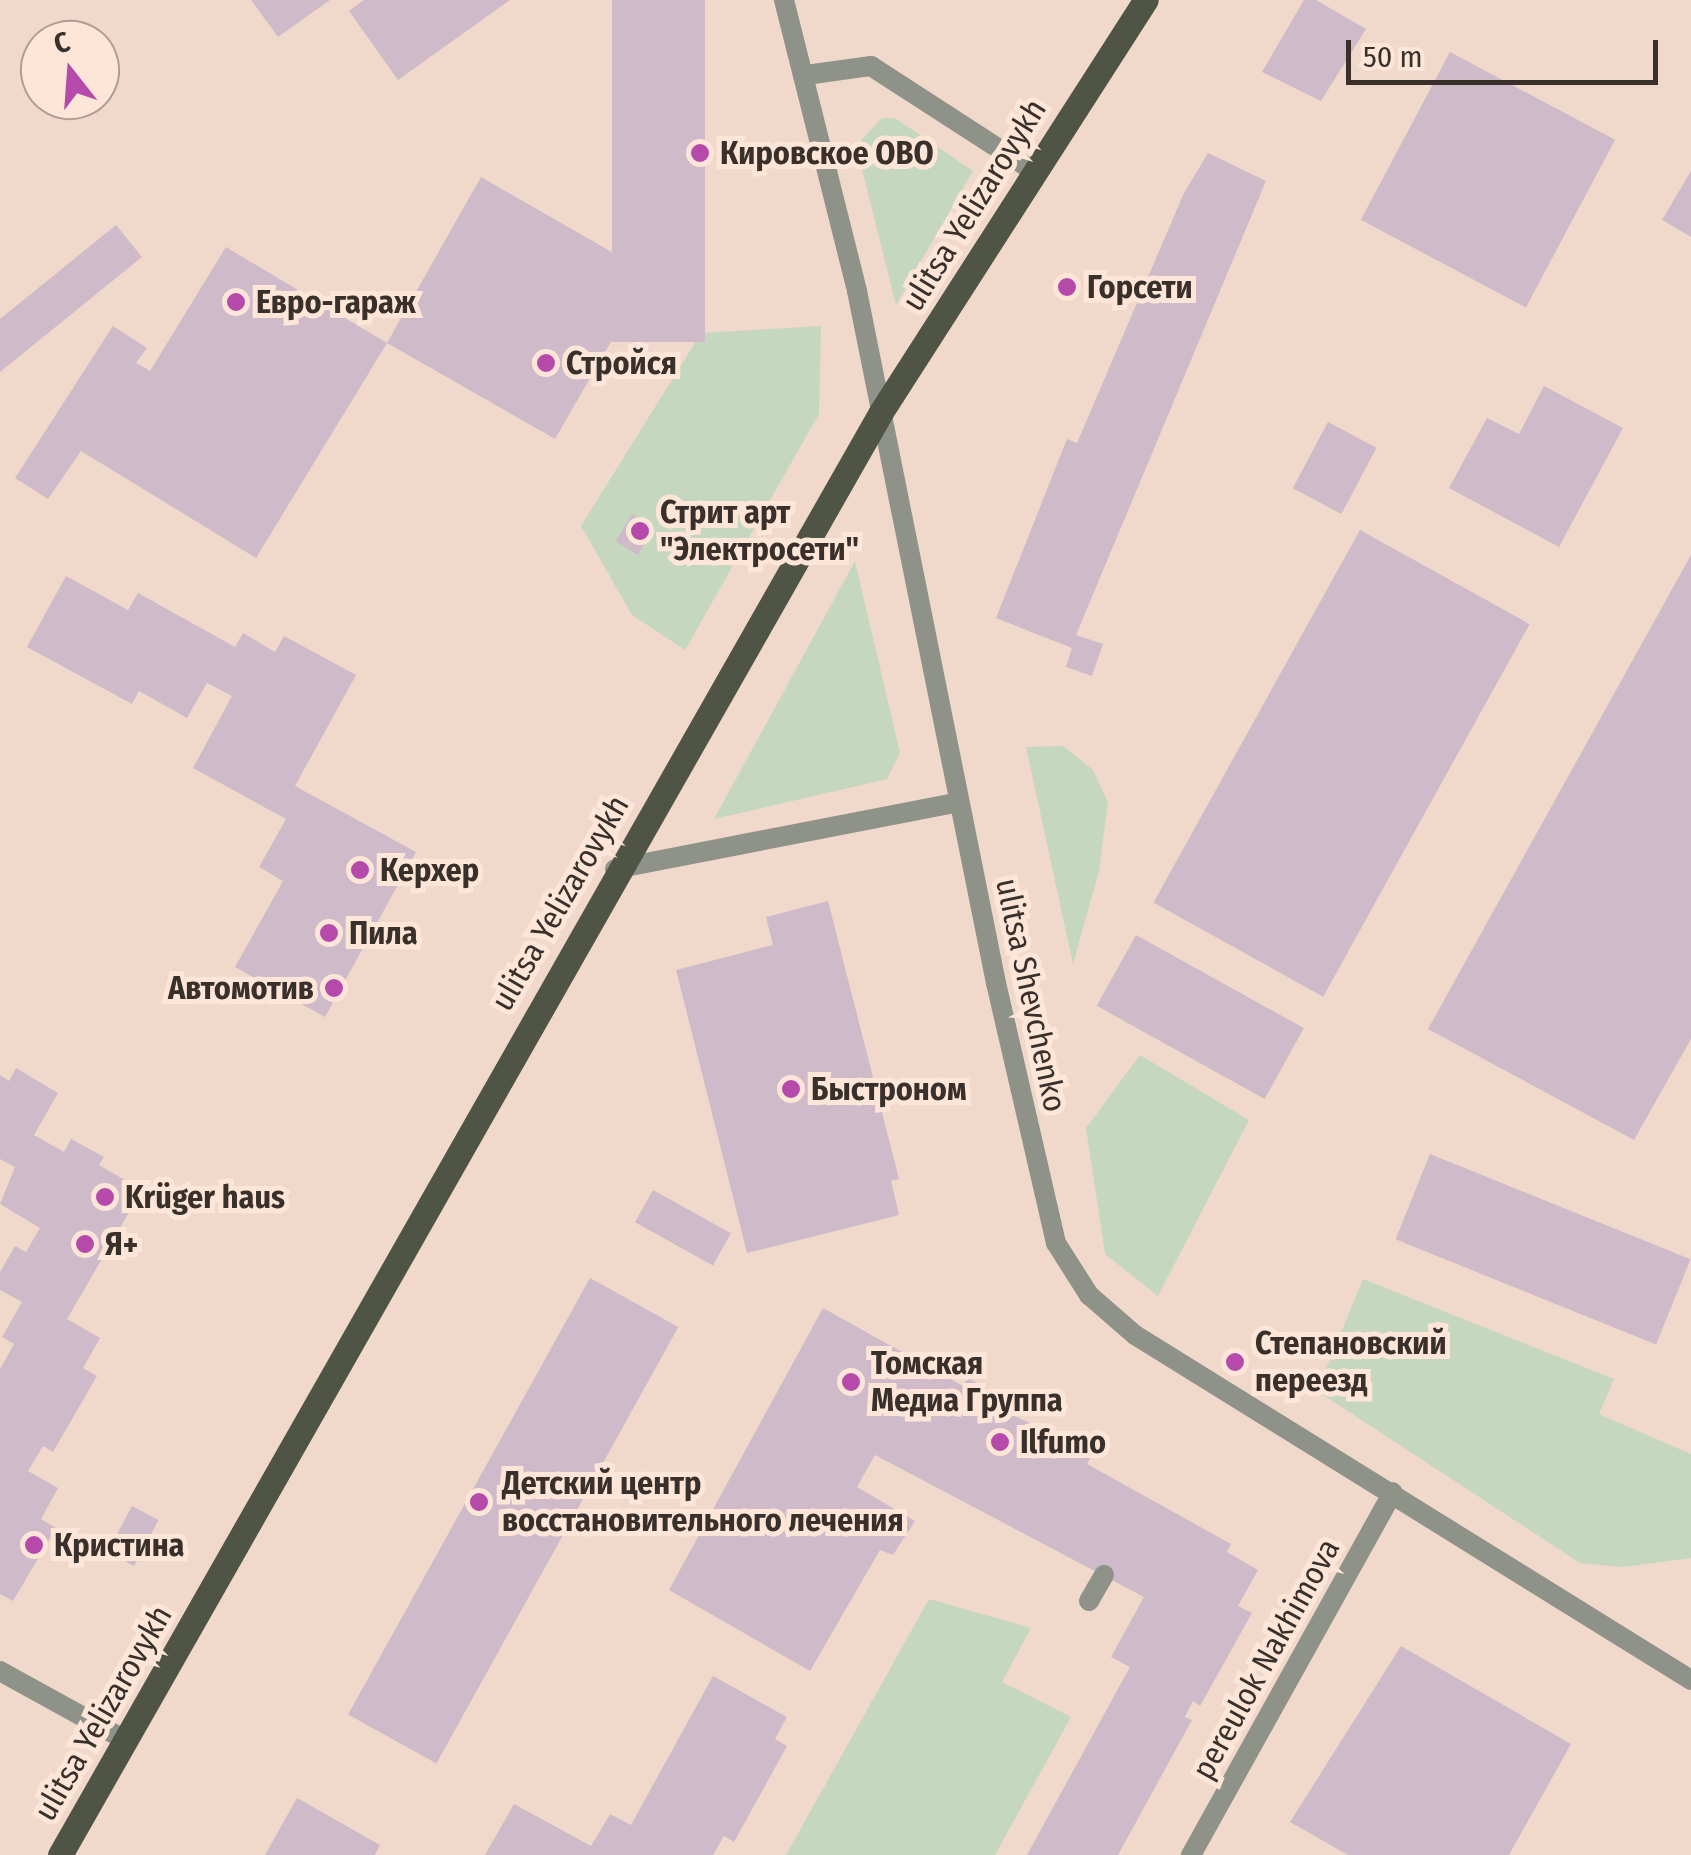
<!DOCTYPE html>
<html>
<head>
<meta charset="utf-8">
<style>
	body { margin:0 }
	#map { position:relative; width:1691px; height:1855px; overflow:hidden; background:#f0d9cb; font-family:"Fira Sans Condensed",sans-serif }
	div>[style] { position:absolute }
	.green>* { inset:0; background:#c5d7be }
	.building>* { inset:0; background:#cfbac9; transform-origin:0 0 }
	.service>* { height:20px; margin:-10px; padding:0 10px; transform-origin:10px; border-radius:10px; background:#8f9289 }
	.minor>* { height:20px; margin:-10px; padding:0 10px; transform-origin:10px; border-radius:10px; background:#8f9289 }
	.tertiary>* { height:20px; margin:-10px; padding:0 10px; transform-origin:10px; border-radius:10px; background:#8f9289 }
	.primary>* { height:25px; margin:-12.5px; padding:0 12.5px; transform-origin:12.5px; border-radius:12.5px; background:#4f5444 }
	.dots>* { width:28px; height:28px; translate:-50% -50%; box-sizing:border-box; border:5px solid #fde6d8; border-radius:50% }
	span { translate:-50% -50%; white-space:nowrap; text-align:center; line-height:1.15; -webkit-text-stroke:10px #fde6d8; paint-order:stroke }
	.poi-label { font-size:32px; color:#39302b; font-weight:700 }
	.left { translate:0 -50%; text-align:left }
	.right { translate:-100% -50%; text-align:right }
	.street-label { font-size:32px; color:#39302b }
	.north { position:absolute; left:20px; top:20px; width:100px; height:100px; box-sizing:border-box; background:#fde6d8; border:2px solid #af9d93; border-radius:50%; rotate:343deg; font-size:28px; font-weight:700; line-height:40px; text-align:center; color:#39302b }
	.north::after { content:''; display:block; margin:auto; width:35px; height:45px; background:#b54aaa; clip-path:polygon(50% 0,100% 100%,50% 72%,0 100%) }
	.scale { position:absolute; left:1346px; top:40px; width:312px; height:45px; box-sizing:border-box; border:5px solid #39302b; border-top:0; padding-left:12px; font-size:30px; line-height:35px; white-space:nowrap; color:#39302b; -webkit-text-stroke:8px #fde6d8; paint-order:stroke }
</style>
</head>
<body>
<div id="map">
	<div class="green">
		<i style="clip-path:polygon(882px 118px,895px 118px,973px 171px,896px 305px,859px 157px,861px 140px)"></i>
		<i style="clip-path:polygon(821px 326px,819px 414px,685px 650px,632px 615px,581px 526px,701px 333px)"></i>
		<i style="clip-path:polygon(855px 561px,900px 753px,887px 779px,714px 819px)"></i>
		<i style="clip-path:polygon(1063px 746px,1093px 770px,1108px 802px,1099px 871px,1073px 964px,1026px 747px)"></i>
		<i style="clip-path:polygon(1140px 1055px,1249px 1120px,1158px 1296px,1105px 1254px,1086px 1128px)"></i>
		<i style="clip-path:polygon(1363px 1279px,1614px 1379px,1599px 1414px,1691px 1454px,1691px 1558px,1623px 1567px,1580px 1563px,1317px 1391px)"></i>
		<i style="clip-path:polygon(929px 1599px,1031px 1628px,1002px 1682px,1071px 1717px,995px 1855px,786px 1855px)"></i>
	</div>
	<div class="building">
		<i style="clip-path:polygon(251px 0,330px 0,278px 37px)"></i>
		<i style="clip-path:polygon(364px 0,510px 0,398px 80px,349px 11px)"></i>
		<i style="left:612px;top:0;width:93px;height:342px"></i>
		<i style="clip-path:polygon(1304px 0,1316px 0,1366px 29px,1321px 101px,1262px 72px)"></i>
		<i style="left:1450px;top:52px;width:187px;height:190px;rotate:28deg"></i>
		<i style="clip-path:polygon(1208px 153px,1266px 181px,1076px 635px,1103px 644px,1092px 676px,1066px 667px,1072px 648px,996px 618px,1067px 439px,1077px 443px,1184px 193px)"></i>
		<i style="clip-path:polygon(1691px 171px,1691px 237px,1662px 220px)"></i>
		<i style="clip-path:polygon(481px 177px,650px 274px,555px 439px,387px 343px,256px 558px,81px 451px,48px 499px,15px 478px,113px 326px,147px 348px,136px 363px,150px 371px,226px 247px,387px 343px)"></i>
		<i style="clip-path:polygon(116px 225px,142px 257px,0 372px,0 319px)"></i>
		<i style="clip-path:polygon(1544px 386px,1623px 428px,1559px 547px,1449px 488px,1487px 418px,1519px 434px)"></i>
		<i style="left:1328px;top:422px;width:55px;height:75px;rotate:28deg"></i>
		<i style="left:632px;top:514px;width:26px;height:32px;rotate:31deg"></i>
		<i style="left:1360px;top:530px;width:194px;height:426px;rotate:29deg"></i>
		<i style="clip-path:polygon(1691px 555px,1691px 1039px,1634px 1140px,1428px 1029px)"></i>
		<i style="clip-path:polygon(66px 576px,128px 610px,138px 593px,235px 647px,243px 633px,275px 652px,284px 636px,356px 675px,295px 786px,416px 852px,325px 1017px,235px 967px,283px 881px,259px 867px,286px 819px,193px 768px,232px 696px,207px 683px,187px 718px,139px 691px,132px 704px,27px 647px)"></i>
		<i style="clip-path:polygon(828px 901px,899px 1179px,891px 1181px,899px 1215px,747px 1253px,676px 970px,773px 945px,766px 917px)"></i>
		<i style="left:1136px;top:935px;width:192px;height:81px;rotate:29deg"></i>
		<i style="clip-path:polygon(16px 1068px,58px 1093px,34px 1135px,64px 1152px,71px 1139px,104px 1157px,99px 1165px,142px 1190px,67px 1319px,100px 1338px,83px 1368px,97px 1376px,53px 1452px,43px 1446px,28px 1471px,58px 1488px,41px 1519px,56px 1528px,13px 1601px,0 1594px,0 1369px,14px 1344px,2px 1337px,22px 1302px,0 1290px,0 1272px,15px 1246px,26px 1252px,40px 1228px,0 1204px,15px 1167px,0 1159px,0 1075px,9px 1081px)"></i>
		<i style="left:1430px;top:1154px;width:281px;height:92px;rotate:22deg"></i>
		<i style="left:653px;top:1190px;width:89px;height:37px;rotate:29deg"></i>
		<i style="left:590px;top:1278px;width:101px;height:499px;rotate:29deg"></i>
		<i style="clip-path:polygon(823px 1308px,963px 1386px,968px 1378px,1008px 1400px,1002px 1410px,1093px 1453px,1087px 1464px,1231px 1544px,1227px 1552px,1258px 1570px,1238px 1606px,1252px 1613px,1200px 1706px,1193px 1701px,1185px 1717px,1192px 1720px,1118px 1855px,1027px 1855px,1130px 1667px,1111px 1657px,1144px 1597px,875px 1455px,857px 1487px,915px 1521px,893px 1555px,880px 1550px,810px 1671px,669px 1590px)"></i>
		<i style="left:132px;top:1506px;width:30px;height:52px;rotate:28deg"></i>
		<i style="clip-path:polygon(1401px 1646px,1571px 1744px,1509px 1855px,1348px 1855px,1290px 1822px)"></i>
		<i style="clip-path:polygon(713px 1676px,787px 1717px,775px 1739px,787px 1746px,734px 1842px,724px 1836px,713px 1855px,485px 1855px,514px 1804px,591px 1846px,610px 1814px,631px 1825px)"></i>
		<i style="clip-path:polygon(297px 1798px,380px 1845px,375px 1855px,265px 1855px)"></i>
	</div>
	<div class="service">
		<i style="left:1089px;top:1601px;width:30px;rotate:-60deg"></i>
		<i style="left:0;top:1671px;width:143px;rotate:28.9deg"></i>
	</div>
	<div class="minor">
		<i style="left:1191px;top:1855px;width:415px;rotate:-60.9deg"></i>
	</div>
	<div class="tertiary">
		<i style="left:784px;top:0;width:300px;rotate:75.9deg"></i>
		<i style="left:857px;top:291px;width:706px;rotate:78.64deg"></i>
		<i style="left:996px;top:983px;width:267px;rotate:77deg"></i>
		<i style="left:1056px;top:1243px;width:62px;rotate:57.6deg"></i>
		<i style="left:1089px;top:1295px;width:61px;rotate:41deg"></i>
		<i style="left:1135px;top:1335px;width:654px;rotate:31.82deg"></i>
		<i style="left:806px;top:75px;width:66px;rotate:-7.9deg"></i>
		<i style="left:871px;top:66px;width:193px;rotate:32.9deg"></i>
		<i style="left:615px;top:869px;width:350px;rotate:-11deg"></i>
	</div>
	<div class="primary">
		<i style="left:60px;top:1855px;width:1660px;rotate:-60.36deg"></i>
		<i style="left:881px;top:412px;width:490px;rotate:-57.3deg"></i>
	</div>
	<div class="dots">
		<i style="left:700px;top:153px;background:#b54aaa"></i>
		<i style="left:1067px;top:287px;background:#b54aaa"></i>
		<i style="left:236px;top:302px;background:#b54aaa"></i>
		<i style="left:546px;top:363px;background:#b54aaa"></i>
		<i style="left:640px;top:531px;background:#b54aaa"></i>
		<i style="left:360px;top:870px;background:#b54aaa"></i>
		<i style="left:329px;top:933px;background:#b54aaa"></i>
		<i style="left:334px;top:988px;background:#b54aaa"></i>
		<i style="left:791px;top:1089px;background:#b54aaa"></i>
		<i style="left:105px;top:1197px;background:#b54aaa"></i>
		<i style="left:85px;top:1244px;background:#b54aaa"></i>
		<i style="left:1235px;top:1362px;background:#b54aaa"></i>
		<i style="left:851px;top:1382px;background:#b54aaa"></i>
		<i style="left:1000px;top:1442px;background:#b54aaa"></i>
		<i style="left:479px;top:1502px;background:#b54aaa"></i>
		<i style="left:34px;top:1545px;background:#b54aaa"></i>
	</div>
	<div class="poi-label">
		<span class="left" style="left:720px;top:153px">Кировское ОВО</span>
		<span class="left" style="left:1087px;top:287px">Горсети</span>
		<span class="left" style="left:256px;top:302px">Евро-гараж</span>
		<span class="left" style="left:566px;top:363px">Стройся</span>
		<span class="left" style="left:660px;top:531px">Стрит арт<br>"Электросети"</span>
		<span class="left" style="left:380px;top:870px">Керхер</span>
		<span class="left" style="left:349px;top:933px">Пила</span>
		<span class="right" style="left:314px;top:988px">Автомотив</span>
		<span class="left" style="left:811px;top:1089px">Быстроном</span>
		<span class="left" style="left:125px;top:1197px">Krüger haus</span>
		<span class="left" style="left:105px;top:1244px">Я+</span>
		<span class="left" style="left:1255px;top:1362px">Степановский<br>переезд</span>
		<span class="left" style="left:871px;top:1382px">Томская<br>Медиа Группа</span>
		<span class="left" style="left:1020px;top:1442px">Ilfumo</span>
		<span class="left" style="left:502px;top:1502px">Детский центр<br>восстановительного лечения</span>
		<span class="left" style="left:54px;top:1545px">Кристина</span>
	</div>
	<div class="street-label">
		<span style="left:974px;top:205px;rotate:-58deg">ulitsa Yelizarovykh</span>
		<span style="left:560px;top:903px;rotate:-60deg">ulitsa Yelizarovykh</span>
		<span style="left:1031px;top:995px;rotate:78deg">ulitsa Shevchenko</span>
		<span style="left:1266px;top:1659px;rotate:-61deg">pereulok Nakhimova</span>
		<span style="left:103px;top:1713px;rotate:-60deg">ulitsa Yelizarovykh</span>
	</div>
	<div class="north">С</div>
	<div class="scale">50 m</div>
</div>
</body>
</html>
